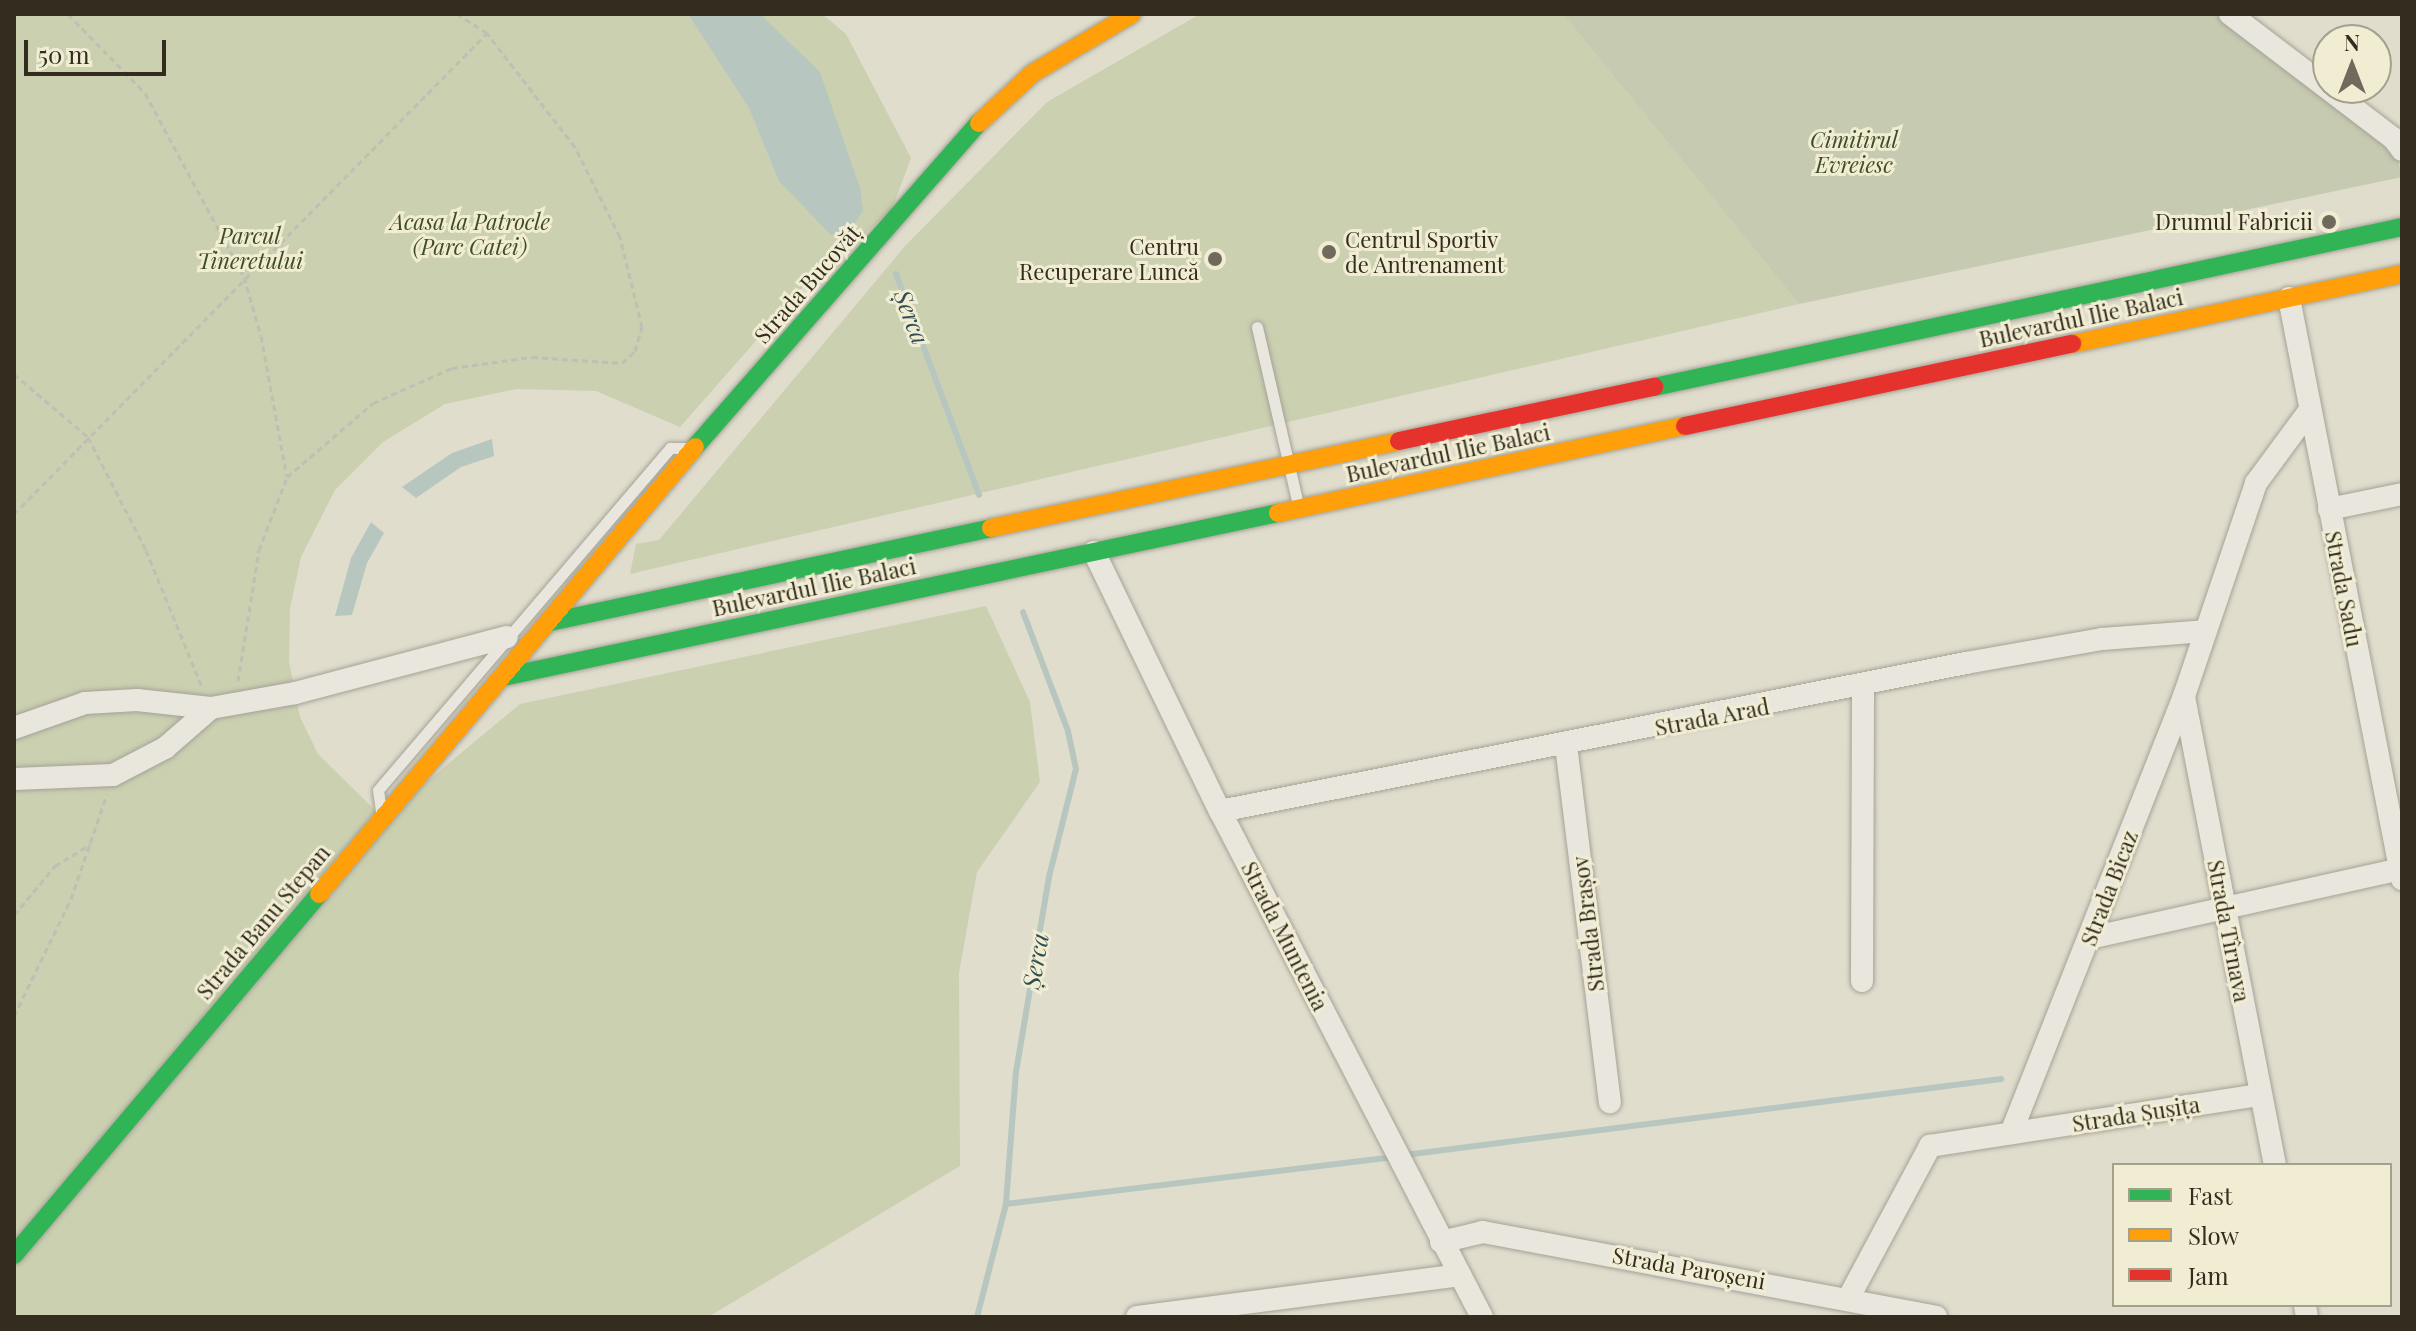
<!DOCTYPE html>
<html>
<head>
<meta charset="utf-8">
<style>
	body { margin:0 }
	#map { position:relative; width:2416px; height:1331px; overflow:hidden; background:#e0ddcd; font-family:"Playfair Display",serif }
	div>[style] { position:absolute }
	.green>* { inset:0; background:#cbd0b1 }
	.cemetery>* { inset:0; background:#c6cab0 }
	.water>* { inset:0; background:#b7c6bf }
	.stream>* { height:6px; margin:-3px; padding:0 3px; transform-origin:3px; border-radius:3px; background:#b7c6bf }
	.path>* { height:3px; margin-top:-1.5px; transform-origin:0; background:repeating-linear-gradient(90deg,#c1beb4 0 6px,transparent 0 10px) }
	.roads { filter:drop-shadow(0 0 2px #a5a296) drop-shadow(0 0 2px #a5a296) }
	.lane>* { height:11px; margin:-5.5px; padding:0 5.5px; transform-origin:5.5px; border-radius:5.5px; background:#e9e7dd }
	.street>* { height:22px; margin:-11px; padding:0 11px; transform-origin:11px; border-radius:11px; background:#e9e7dd }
	.fast>* { height:18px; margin:-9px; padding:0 9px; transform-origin:9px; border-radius:9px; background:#30b455 }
	.slow>* { height:18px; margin:-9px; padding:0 9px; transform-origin:9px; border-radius:9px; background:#ff9f0a }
	.jam>* { height:18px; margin:-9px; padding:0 9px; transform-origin:9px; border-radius:9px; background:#e5322d }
	.dots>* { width:22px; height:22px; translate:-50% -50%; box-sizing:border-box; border:4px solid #f1edd3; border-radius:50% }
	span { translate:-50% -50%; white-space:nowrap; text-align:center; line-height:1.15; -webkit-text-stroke:6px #f1edd3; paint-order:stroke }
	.park-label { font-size:22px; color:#3e4d28; font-style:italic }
	.poi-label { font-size:22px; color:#332c1f }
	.right { translate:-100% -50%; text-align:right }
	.left { translate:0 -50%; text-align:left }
	.street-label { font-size:22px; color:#332c1f }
	.water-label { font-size:24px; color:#304e51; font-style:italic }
	.frame { position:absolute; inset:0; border:16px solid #332c1f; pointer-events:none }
	.legend { position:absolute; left:2112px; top:1163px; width:280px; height:144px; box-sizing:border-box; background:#f1edd3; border:2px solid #a5a08b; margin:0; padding:10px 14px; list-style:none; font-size:24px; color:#332c1f }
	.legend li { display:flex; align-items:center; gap:16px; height:40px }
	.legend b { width:40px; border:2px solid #a5a08b }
	.north { position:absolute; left:2312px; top:24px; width:80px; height:80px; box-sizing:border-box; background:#f1edd3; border:2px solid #a5a08b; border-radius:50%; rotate:0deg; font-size:22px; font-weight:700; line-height:32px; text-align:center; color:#332c1f }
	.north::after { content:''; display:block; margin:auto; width:28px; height:36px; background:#706a5c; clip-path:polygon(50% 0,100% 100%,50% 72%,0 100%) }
	.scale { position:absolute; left:24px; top:40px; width:142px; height:36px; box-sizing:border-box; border:4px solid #332c1f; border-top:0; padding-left:10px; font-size:24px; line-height:28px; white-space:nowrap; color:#332c1f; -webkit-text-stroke:6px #f1edd3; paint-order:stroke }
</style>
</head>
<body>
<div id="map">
	<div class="green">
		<i style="clip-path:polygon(14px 14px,822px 14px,846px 34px,911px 158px,892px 209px,861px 237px,836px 250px,680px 427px,596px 391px,516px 389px,445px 404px,383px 442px,335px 490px,301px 557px,290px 608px,289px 661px,300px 717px,318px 754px,383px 818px,520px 704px,986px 606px,1030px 702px,1040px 782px,977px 872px,959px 973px,960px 1166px,708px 1317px,14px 1317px)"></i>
		<i style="clip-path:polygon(1200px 14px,1563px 14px,1799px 304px,630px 574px,636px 544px,659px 540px,906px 245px,1047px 102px)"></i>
	</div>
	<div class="cemetery">
		<i style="clip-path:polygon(1563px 14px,2229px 14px,2393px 138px,2402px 177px,1799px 304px)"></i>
	</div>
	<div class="water">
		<i style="clip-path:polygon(688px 14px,760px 14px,820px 72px,860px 188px,863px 211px,852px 227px,831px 235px,779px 181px,749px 108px)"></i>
		<i style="clip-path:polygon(492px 439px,494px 456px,461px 467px,416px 498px,402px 487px,452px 453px)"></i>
		<i style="clip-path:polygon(371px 522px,384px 533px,367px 563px,352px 615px,335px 616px,351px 558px)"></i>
	</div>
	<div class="stream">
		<i style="left:896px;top:274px;width:236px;rotate:69.4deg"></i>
		<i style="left:1405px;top:1155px;width:601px;rotate:-7.27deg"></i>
		<i style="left:1006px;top:1204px;width:391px;rotate:-6.9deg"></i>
		<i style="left:977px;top:1317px;width:117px;rotate:-75.6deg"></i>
		<i style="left:1006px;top:1204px;width:132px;rotate:-85.7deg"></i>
		<i style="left:1016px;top:1072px;width:198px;rotate:-80.4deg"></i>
		<i style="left:1049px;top:877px;width:111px;rotate:-76deg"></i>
		<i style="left:1076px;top:769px;width:39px;rotate:-102deg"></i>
		<i style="left:1068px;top:731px;width:127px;rotate:-110.7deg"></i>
	</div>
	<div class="path">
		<i style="left:68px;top:14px;width:110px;rotate:45.7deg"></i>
		<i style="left:145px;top:93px;width:209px;rotate:61.7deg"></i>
		<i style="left:244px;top:277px;width:61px;rotate:73.9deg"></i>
		<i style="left:261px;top:336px;width:143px;rotate:79.6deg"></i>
		<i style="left:14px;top:374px;width:97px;rotate:40.4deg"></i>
		<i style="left:88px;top:437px;width:127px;rotate:62.8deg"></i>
		<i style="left:146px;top:550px;width:148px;rotate:67.8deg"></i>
		<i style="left:14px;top:514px;width:675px;rotate:-45.48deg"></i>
		<i style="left:238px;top:681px;width:133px;rotate:-80.9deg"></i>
		<i style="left:259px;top:550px;width:78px;rotate:-69deg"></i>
		<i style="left:287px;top:477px;width:113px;rotate:-40.7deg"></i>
		<i style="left:373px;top:403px;width:86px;rotate:-23.9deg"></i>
		<i style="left:452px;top:368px;width:81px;rotate:-7.8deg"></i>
		<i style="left:532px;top:357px;width:90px;rotate:3.8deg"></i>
		<i style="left:622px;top:363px;width:18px;rotate:-43deg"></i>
		<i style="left:635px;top:351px;width:25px;rotate:-74deg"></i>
		<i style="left:642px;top:327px;width:93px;rotate:-103.7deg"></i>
		<i style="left:620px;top:237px;width:101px;rotate:-116.6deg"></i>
		<i style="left:575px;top:147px;width:144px;rotate:-127.7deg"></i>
		<i style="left:487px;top:33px;width:35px;rotate:-147deg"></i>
		<i style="left:14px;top:915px;width:64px;rotate:-50.1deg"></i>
		<i style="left:55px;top:866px;width:42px;rotate:-31.4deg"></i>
		<i style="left:14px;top:1016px;width:130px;rotate:-64deg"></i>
		<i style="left:71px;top:899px;width:111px;rotate:-71.1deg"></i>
	</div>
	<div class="roads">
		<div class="lane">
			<i style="left:1257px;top:327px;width:182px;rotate:77deg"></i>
			<i style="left:381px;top:811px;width:21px;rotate:-98deg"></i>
			<i style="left:378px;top:790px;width:450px;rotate:-49.5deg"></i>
			<i style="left:670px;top:448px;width:16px"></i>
		</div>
		<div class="street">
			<i style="left:2230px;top:14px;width:205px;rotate:37.3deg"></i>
			<i style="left:2393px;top:138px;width:15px;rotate:53deg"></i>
			<i style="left:2289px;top:298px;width:592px;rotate:78.99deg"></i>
			<i style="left:2329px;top:509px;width:75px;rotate:-11.6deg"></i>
			<i style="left:1094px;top:552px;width:288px;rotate:64.1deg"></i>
			<i style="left:1220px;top:811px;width:570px;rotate:62.63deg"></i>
			<i style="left:2184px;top:697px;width:477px;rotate:79deg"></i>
			<i style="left:14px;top:728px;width:75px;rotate:-19.4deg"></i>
			<i style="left:85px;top:703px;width:52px;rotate:-3.3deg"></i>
			<i style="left:137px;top:700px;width:74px;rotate:6.2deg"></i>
			<i style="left:1566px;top:745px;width:360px;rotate:83deg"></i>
			<i style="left:14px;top:779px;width:99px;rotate:-2.3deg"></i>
			<i style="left:113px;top:775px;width:59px;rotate:-27.4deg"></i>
			<i style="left:165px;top:748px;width:61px;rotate:-41deg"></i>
			<i style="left:211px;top:708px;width:85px;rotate:-10.1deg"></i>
			<i style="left:295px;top:693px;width:219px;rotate:-14.8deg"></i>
			<i style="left:1220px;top:811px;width:761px;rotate:-11.22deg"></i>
			<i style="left:1966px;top:663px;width:138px;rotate:-10deg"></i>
			<i style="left:2102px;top:639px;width:103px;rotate:-4.4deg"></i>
			<i style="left:2090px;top:938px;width:320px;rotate:-12.5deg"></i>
			<i style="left:1862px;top:981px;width:294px;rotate:-89.8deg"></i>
			<i style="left:2011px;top:1133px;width:470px;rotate:-68.4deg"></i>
			<i style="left:2184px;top:696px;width:225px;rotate:-71.3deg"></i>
			<i style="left:2256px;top:483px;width:89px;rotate:-53.6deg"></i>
			<i style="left:1441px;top:1242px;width:43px;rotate:-13.4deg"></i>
			<i style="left:1483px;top:1232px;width:461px;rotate:10.6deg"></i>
			<i style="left:1848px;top:1299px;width:174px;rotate:-61.8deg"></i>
			<i style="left:1930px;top:1146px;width:334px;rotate:-8.8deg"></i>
			<i style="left:2305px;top:1305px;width:12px;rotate:81deg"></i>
			<i style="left:1137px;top:1317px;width:325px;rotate:-7.4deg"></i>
		</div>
		<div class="fast">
			<i style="left:1654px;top:387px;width:765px;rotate:-12.07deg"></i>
			<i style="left:695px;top:447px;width:431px;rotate:-48.8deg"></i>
			<i style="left:550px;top:622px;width:451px;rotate:-12deg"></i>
			<i style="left:503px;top:677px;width:792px;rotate:-11.95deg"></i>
			<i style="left:14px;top:1255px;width:473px;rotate:-49.8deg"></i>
		</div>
		<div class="slow">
			<i style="left:979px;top:123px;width:74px;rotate:-42.8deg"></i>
			<i style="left:1033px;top:73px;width:115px;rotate:-30.8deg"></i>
			<i style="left:2072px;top:344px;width:337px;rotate:-12deg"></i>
			<i style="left:1278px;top:513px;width:416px;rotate:-12.1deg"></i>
			<i style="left:991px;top:528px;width:417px;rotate:-12deg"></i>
			<i style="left:319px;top:894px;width:584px;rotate:-49.93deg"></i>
		</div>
		<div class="jam">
			<i style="left:1685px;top:426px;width:396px;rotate:-12deg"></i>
			<i style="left:1399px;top:441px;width:261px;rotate:-12deg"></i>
		</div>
	</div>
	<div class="dots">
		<i style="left:2329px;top:222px;background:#706a5c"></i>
		<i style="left:1329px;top:252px;background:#706a5c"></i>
		<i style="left:1215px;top:259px;background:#706a5c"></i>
	</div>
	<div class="park-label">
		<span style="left:1854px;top:152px">Cimitirul<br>Evreiesc</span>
		<span style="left:470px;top:234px">Acasa la Patrocle<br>(Parc Catei)</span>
		<span style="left:250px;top:248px">Parcul<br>Tineretului</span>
	</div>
	<div class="poi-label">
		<span class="right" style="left:2313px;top:222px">Drumul Fabricii</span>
		<span class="left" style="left:1345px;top:252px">Centrul Sportiv<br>de Antrenament</span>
		<span class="right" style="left:1199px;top:259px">Centru<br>Recuperare Luncă</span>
	</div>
	<div class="street-label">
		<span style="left:807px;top:284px;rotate:-49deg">Strada Bucovăț</span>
		<span style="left:2081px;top:318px;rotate:-12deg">Bulevardul Ilie Balaci</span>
		<span style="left:1448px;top:453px;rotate:-12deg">Bulevardul Ilie Balaci</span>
		<span style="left:814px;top:587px;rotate:-12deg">Bulevardul Ilie Balaci</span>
		<span style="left:2344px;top:589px;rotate:79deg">Strada Sadu</span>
		<span style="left:1712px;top:717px;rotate:-11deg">Strada Arad</span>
		<span style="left:2109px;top:888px;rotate:-69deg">Strada Bicaz</span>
		<span style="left:263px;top:922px;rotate:-50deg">Strada Banu Stepan</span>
		<span style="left:1588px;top:924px;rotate:-97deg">Strada Brașov</span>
		<span style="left:2229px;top:931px;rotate:79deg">Strada Tîrnava</span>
		<span style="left:1285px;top:936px;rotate:63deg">Strada Muntenia</span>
		<span style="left:2136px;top:1114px;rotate:-9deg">Strada Șușița</span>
		<span style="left:1689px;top:1268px;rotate:10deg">Strada Paroșeni</span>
	</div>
	<div class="water-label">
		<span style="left:912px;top:317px;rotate:69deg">Șerca</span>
		<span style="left:1035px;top:961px;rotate:-80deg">Șerca</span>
	</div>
	<div class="frame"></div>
	<ul class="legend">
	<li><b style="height:10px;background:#30b455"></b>Fast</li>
	<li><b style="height:10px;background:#ff9f0a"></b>Slow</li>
	<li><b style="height:10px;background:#e5322d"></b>Jam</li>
	</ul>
	<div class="north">N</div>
	<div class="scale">50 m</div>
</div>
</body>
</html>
